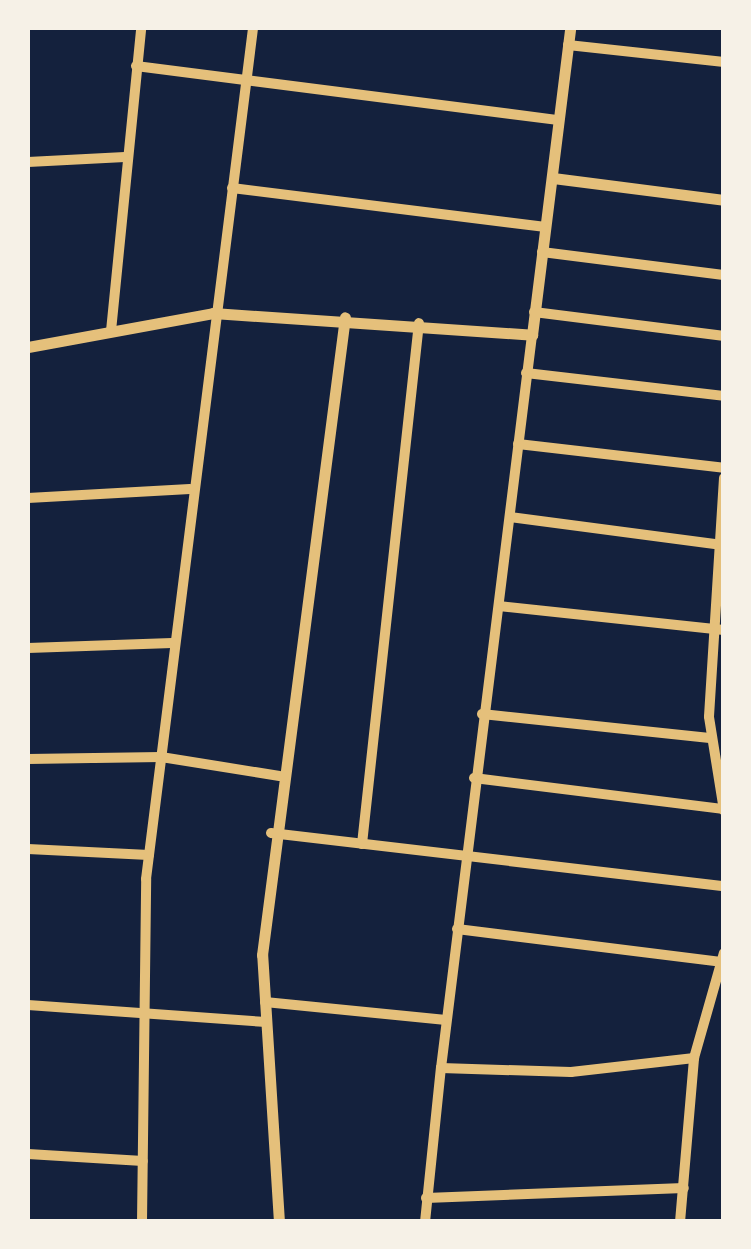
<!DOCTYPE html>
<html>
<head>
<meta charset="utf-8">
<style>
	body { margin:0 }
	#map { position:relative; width:751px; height:1249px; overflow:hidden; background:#14213d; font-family:Jost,sans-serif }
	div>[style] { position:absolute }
	.minor>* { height:10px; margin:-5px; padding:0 5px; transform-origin:5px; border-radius:5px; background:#e5c07b }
	.tertiary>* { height:11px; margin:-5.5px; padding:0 5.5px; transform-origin:5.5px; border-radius:5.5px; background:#e5c07b }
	span { translate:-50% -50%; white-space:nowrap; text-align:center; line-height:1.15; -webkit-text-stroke:10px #f6f1e7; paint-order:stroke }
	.frame { position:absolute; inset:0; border:30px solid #f6f1e7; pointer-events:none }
</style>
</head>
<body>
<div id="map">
	<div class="minor">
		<i style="left:568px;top:45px;width:157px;rotate:6.2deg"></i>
		<i style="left:136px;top:66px;width:426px;rotate:7.3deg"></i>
		<i style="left:28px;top:162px;width:97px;rotate:-3deg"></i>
		<i style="left:232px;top:188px;width:316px;rotate:7.1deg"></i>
		<i style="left:542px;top:252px;width:183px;rotate:7.2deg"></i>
		<i style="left:534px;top:312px;width:192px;rotate:7.2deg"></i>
		<i style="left:111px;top:331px;width:304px;rotate:-84.3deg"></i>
		<i style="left:526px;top:373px;width:199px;rotate:6.6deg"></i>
		<i style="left:518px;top:444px;width:207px;rotate:6.6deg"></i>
		<i style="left:724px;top:478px;width:239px;rotate:93.6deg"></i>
		<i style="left:709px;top:717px;width:95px;rotate:80.9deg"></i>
		<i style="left:28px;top:498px;width:162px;rotate:-3.2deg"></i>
		<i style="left:510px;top:517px;width:216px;rotate:7.5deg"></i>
		<i style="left:499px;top:606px;width:226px;rotate:6.1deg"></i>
		<i style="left:28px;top:648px;width:144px;rotate:-2deg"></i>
		<i style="left:482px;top:714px;width:229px;rotate:6deg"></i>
		<i style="left:28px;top:759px;width:133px;rotate:-0.9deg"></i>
		<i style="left:161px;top:757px;width:120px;rotate:9.1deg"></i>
		<i style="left:474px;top:778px;width:250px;rotate:7.1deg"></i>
		<i style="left:271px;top:833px;width:456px;rotate:6.7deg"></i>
		<i style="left:362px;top:844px;width:524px;rotate:-83.76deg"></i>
		<i style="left:28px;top:849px;width:121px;rotate:2.8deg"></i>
		<i style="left:457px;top:929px;width:266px;rotate:7.1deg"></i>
		<i style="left:265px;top:1002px;width:182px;rotate:5.7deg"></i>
		<i style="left:28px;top:1005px;width:239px;rotate:4.1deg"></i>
		<i style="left:441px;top:1068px;width:739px;rotate:-82.92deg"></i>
		<i style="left:28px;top:1154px;width:115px;rotate:3.5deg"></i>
		<i style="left:426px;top:1198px;width:258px;rotate:-2.2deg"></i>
		<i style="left:142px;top:1222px;width:343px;rotate:-89.3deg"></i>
		<i style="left:146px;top:879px;width:858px;rotate:-82.83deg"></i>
		<i style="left:425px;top:1222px;width:155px;rotate:-84.1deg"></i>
		<i style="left:441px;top:1068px;width:130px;rotate:1.8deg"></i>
		<i style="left:571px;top:1072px;width:124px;rotate:-6.5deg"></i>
		<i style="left:680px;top:1222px;width:165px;rotate:-85.1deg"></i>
		<i style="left:694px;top:1058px;width:109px;rotate:-74.1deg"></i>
	</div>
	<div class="tertiary">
		<i style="left:553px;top:178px;width:172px;rotate:7.3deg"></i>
		<i style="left:28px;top:347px;width:188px;rotate:-10.4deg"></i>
		<i style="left:213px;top:313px;width:320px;rotate:3.9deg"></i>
		<i style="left:532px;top:335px;width:309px;rotate:-82.9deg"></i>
		<i style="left:279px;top:1222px;width:268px;rotate:-93.6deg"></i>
		<i style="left:262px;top:955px;width:643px;rotate:-82.59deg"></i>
	</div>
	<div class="frame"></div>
</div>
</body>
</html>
